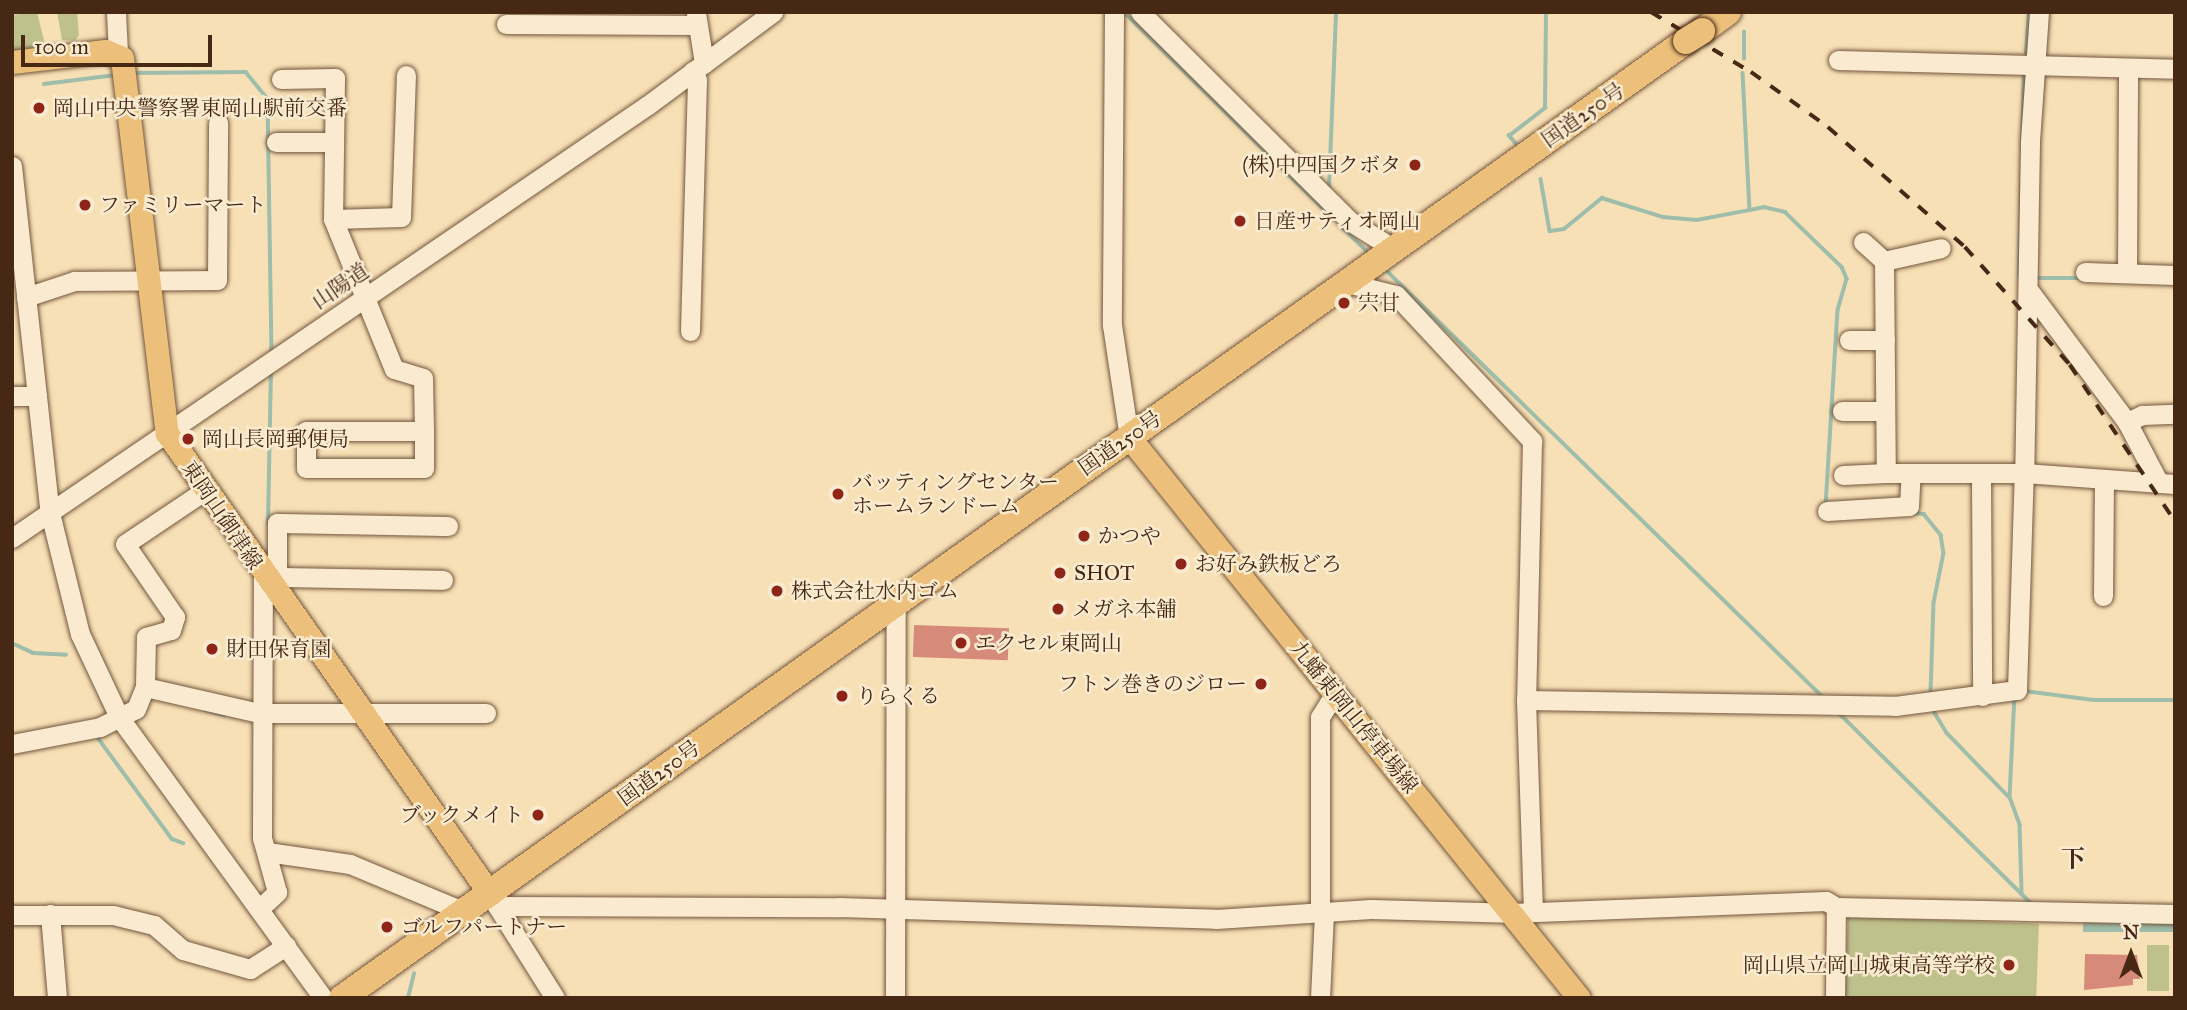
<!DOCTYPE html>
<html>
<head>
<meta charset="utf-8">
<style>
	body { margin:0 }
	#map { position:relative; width:2187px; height:1010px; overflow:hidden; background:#f8e0b6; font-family:"IM FELL Great Primer","Noto Serif JP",serif }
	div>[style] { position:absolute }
	.green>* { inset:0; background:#bfc18c; transform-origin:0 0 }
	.water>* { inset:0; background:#9ebdab; transform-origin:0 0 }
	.stream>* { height:3.5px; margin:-1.75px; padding:0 1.75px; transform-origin:1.75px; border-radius:1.75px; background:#9ebdab }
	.building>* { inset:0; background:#d68b7a; transform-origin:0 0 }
	.roads { filter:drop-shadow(0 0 2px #73563d) drop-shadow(0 0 2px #73563d) }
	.minor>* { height:19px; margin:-9.5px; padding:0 9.5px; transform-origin:9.5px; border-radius:9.5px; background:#faebd0 }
	.major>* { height:23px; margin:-11.5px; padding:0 11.5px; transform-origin:11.5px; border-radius:11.5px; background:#ecc07b }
	.highway>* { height:26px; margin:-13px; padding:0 13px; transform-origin:13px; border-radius:13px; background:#ecc07b }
	.rail>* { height:3.5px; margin-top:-1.75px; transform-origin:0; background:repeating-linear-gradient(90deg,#472815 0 12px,transparent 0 24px) }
	.bridges { filter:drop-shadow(0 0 2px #472815) drop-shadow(0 0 2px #472815) }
	.highway-bridge>* { height:26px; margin:-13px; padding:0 13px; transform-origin:13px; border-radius:13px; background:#ecc07b }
	.dots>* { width:19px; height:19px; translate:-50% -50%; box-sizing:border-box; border:4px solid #faebd0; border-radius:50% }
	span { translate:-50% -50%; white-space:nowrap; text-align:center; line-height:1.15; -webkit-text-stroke:5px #faebd0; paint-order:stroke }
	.poi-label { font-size:21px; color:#472815 }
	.left { translate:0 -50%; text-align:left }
	.right { translate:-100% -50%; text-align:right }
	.street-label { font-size:21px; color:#472815 }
	.quarter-label { font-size:24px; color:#472815; font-weight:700 }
	.frame { position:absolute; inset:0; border:14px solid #472815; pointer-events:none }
	.north { position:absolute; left:2096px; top:919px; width:70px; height:70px; -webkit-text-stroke:5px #faebd0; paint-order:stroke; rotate:0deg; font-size:19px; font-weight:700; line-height:28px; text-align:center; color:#472815 }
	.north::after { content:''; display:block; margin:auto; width:24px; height:32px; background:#472815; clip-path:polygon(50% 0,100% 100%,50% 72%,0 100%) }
	.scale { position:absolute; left:21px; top:35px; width:191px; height:32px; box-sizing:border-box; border:4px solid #472815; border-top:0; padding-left:9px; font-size:21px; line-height:24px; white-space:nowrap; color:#472815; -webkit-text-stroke:5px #faebd0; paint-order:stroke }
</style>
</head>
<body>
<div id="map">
	<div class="green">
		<i style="clip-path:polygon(37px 12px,46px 49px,12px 53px,12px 15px)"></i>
		<i style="clip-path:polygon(57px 12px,77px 12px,79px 35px,75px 41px,62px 40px)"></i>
		<i style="left:1848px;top:917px;width:191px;height:81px;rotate:2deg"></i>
		<i style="left:2147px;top:945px;width:22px;height:46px"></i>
	</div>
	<div class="water">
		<i style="left:2083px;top:918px;width:92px;height:14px"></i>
	</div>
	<div class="stream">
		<i style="left:1124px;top:12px;width:285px;rotate:44.6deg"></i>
		<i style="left:2026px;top:53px;width:41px;rotate:-85.8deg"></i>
		<i style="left:1744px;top:59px;width:27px;rotate:-90deg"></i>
		<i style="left:133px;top:73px;width:113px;rotate:-0.5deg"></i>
		<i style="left:246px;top:72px;width:35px;rotate:51deg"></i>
		<i style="left:268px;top:99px;width:252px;rotate:89.1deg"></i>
		<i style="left:1743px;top:73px;width:137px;rotate:87.1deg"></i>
		<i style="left:1750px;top:210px;width:14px;rotate:-12deg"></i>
		<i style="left:1764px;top:207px;width:22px;rotate:13deg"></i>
		<i style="left:1785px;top:212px;width:79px;rotate:44deg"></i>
		<i style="left:1842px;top:267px;width:13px;rotate:67deg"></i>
		<i style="left:1847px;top:279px;width:32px;rotate:106deg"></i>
		<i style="left:1838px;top:310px;width:195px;rotate:93.5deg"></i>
		<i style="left:44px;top:84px;width:72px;rotate:-7.2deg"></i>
		<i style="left:1516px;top:144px;width:11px;rotate:-131deg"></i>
		<i style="left:1509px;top:136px;width:46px;rotate:-37.9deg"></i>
		<i style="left:1545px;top:108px;width:96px;rotate:-89.4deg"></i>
		<i style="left:1541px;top:179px;width:53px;rotate:80.2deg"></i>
		<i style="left:1550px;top:231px;width:14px;rotate:-8deg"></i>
		<i style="left:1564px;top:229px;width:49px;rotate:-39.2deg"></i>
		<i style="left:1602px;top:198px;width:64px;rotate:17.3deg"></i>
		<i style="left:1663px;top:217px;width:34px;rotate:5deg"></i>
		<i style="left:1697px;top:220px;width:54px;rotate:-10.7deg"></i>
		<i style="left:1329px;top:188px;width:176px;rotate:-87.7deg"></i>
		<i style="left:1342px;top:227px;width:37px;rotate:44deg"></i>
		<i style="left:1385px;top:269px;width:615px;rotate:44.34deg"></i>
		<i style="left:2019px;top:276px;width:200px;rotate:-88.6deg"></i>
		<i style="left:2035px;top:278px;width:46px"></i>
		<i style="left:1912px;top:513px;width:12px;rotate:5deg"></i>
		<i style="left:1924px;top:514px;width:27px;rotate:51deg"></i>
		<i style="left:1941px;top:535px;width:18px;rotate:81deg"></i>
		<i style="left:1944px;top:553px;width:51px;rotate:101.3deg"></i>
		<i style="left:1934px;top:603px;width:90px;rotate:91.9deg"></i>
		<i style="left:268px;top:524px;width:153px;rotate:-88.9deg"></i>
		<i style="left:12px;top:643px;width:23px;rotate:25deg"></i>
		<i style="left:33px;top:653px;width:33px;rotate:3deg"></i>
		<i style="left:2025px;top:691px;width:69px;rotate:7.5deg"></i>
		<i style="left:2093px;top:700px;width:82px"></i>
		<i style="left:2015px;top:695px;width:102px;rotate:92.8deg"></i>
		<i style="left:2010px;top:797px;width:30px;rotate:70deg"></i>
		<i style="left:2020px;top:825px;width:69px;rotate:88.3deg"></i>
		<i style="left:1932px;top:708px;width:29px;rotate:59deg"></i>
		<i style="left:1947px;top:733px;width:88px;rotate:45.9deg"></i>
		<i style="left:205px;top:710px;width:20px;rotate:15deg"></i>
		<i style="left:1840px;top:714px;width:269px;rotate:44.7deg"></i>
		<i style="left:96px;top:735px;width:129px;rotate:53.8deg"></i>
		<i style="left:172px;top:839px;width:12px;rotate:20deg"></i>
		<i style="left:408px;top:998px;width:25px;rotate:-76deg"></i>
	</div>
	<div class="building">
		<i style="left:914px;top:625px;width:95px;height:32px;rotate:2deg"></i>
		<i style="clip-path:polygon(2085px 954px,2137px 955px,2140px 979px,2133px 979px,2133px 985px,2084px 990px)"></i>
	</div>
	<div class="roads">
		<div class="minor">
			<i style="left:116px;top:12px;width:41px;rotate:87.2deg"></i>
			<i style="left:1114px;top:12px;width:313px;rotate:90.4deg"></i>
			<i style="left:1112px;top:325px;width:113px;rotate:81.4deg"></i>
			<i style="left:1140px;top:12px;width:298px;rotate:44.9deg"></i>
			<i style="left:1351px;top:222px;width:51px;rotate:32.1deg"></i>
			<i style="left:2039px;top:12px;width:130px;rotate:94deg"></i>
			<i style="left:2030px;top:142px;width:331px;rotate:91deg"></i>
			<i style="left:2024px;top:473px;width:151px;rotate:4.2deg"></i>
			<i style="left:696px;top:13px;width:51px;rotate:80.9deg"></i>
			<i style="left:506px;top:24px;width:191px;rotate:0.3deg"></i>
			<i style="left:1838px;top:60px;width:337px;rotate:1.5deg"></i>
			<i style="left:281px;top:79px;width:54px;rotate:-1.1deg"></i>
			<i style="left:335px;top:78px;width:141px;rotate:90.8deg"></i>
			<i style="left:333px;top:219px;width:162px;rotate:67.9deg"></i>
			<i style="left:394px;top:369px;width:30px;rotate:17deg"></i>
			<i style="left:423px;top:378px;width:53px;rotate:88.9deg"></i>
			<i style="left:276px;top:142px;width:57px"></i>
			<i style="left:12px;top:166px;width:349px;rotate:83.8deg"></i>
			<i style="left:50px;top:513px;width:125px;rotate:76.1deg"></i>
			<i style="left:80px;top:634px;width:92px;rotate:64.8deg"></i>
			<i style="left:119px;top:717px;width:347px;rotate:54deg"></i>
			<i style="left:333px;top:219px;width:68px;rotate:-1.7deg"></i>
			<i style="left:401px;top:217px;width:142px;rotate:-88deg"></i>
			<i style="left:1863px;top:242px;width:28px;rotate:42deg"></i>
			<i style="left:1884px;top:261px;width:212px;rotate:89.5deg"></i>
			<i style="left:1886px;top:473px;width:95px"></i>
			<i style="left:1981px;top:473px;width:223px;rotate:89.7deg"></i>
			<i style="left:1884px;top:261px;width:58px;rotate:-12.8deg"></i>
			<i style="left:2085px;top:272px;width:90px;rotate:1.9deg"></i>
			<i style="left:2127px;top:273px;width:203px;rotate:-89.7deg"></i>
			<i style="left:1347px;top:283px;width:50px;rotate:13.8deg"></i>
			<i style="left:1396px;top:295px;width:200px;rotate:47deg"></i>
			<i style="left:1532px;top:441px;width:259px;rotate:91.3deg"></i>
			<i style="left:1526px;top:700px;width:211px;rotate:88.1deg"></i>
			<i style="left:2030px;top:292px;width:162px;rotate:53.3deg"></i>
			<i style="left:2127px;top:422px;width:69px;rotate:62.3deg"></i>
			<i style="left:26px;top:297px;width:51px;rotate:-18.4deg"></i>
			<i style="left:74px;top:281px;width:143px;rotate:-0.4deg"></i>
			<i style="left:217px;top:280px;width:157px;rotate:-89.6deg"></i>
			<i style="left:690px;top:331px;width:251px;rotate:-88.4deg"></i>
			<i style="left:697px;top:80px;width:10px;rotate:-114deg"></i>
			<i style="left:1849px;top:340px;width:36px"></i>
			<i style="left:12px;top:396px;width:25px"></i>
			<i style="left:1842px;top:411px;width:43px"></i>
			<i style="left:2127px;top:422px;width:17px;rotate:-25deg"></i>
			<i style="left:2142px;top:415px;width:33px;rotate:-2deg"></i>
			<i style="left:306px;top:431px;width:118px"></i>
			<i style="left:424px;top:431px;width:37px;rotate:90deg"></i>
			<i style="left:424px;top:468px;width:118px;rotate:180deg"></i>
			<i style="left:306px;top:468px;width:37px;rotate:-90deg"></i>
			<i style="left:1843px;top:475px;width:43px;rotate:-2.7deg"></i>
			<i style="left:1827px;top:511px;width:82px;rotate:-3.5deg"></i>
			<i style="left:1909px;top:506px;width:33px;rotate:-87deg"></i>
			<i style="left:12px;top:538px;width:769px;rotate:-34.25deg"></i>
			<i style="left:648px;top:105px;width:156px;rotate:-36.6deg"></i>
			<i style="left:277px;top:577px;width:166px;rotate:1deg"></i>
			<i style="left:277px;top:591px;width:68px;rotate:-90deg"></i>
			<i style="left:277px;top:523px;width:171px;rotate:1deg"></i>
			<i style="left:2103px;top:596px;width:115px;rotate:-89.5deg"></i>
			<i style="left:145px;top:687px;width:117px;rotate:12.8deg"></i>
			<i style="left:259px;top:713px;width:227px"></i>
			<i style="left:1526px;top:700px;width:369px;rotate:0.9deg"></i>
			<i style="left:1895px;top:706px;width:123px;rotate:-7.5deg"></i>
			<i style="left:2017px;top:690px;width:217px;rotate:-88.2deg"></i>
			<i style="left:2024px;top:473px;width:43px;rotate:180deg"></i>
			<i style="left:12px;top:744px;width:90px;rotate:-10.9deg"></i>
			<i style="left:100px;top:727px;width:40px;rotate:-26.6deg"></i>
			<i style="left:136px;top:709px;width:24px;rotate:-68deg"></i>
			<i style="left:145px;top:687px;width:50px;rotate:-88.9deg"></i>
			<i style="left:146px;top:637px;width:26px;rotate:-16deg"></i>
			<i style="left:171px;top:630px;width:14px;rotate:-73deg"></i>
			<i style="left:175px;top:617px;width:88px;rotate:-124.4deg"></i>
			<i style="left:125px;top:544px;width:95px;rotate:-33.9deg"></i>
			<i style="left:267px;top:852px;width:84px;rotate:8.2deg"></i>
			<i style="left:350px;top:864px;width:125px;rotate:22.7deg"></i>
			<i style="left:492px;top:898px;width:118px;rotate:57.8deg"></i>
			<i style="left:497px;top:906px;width:342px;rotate:0.2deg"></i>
			<i style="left:839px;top:907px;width:377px;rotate:1.8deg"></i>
			<i style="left:1216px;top:919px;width:155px;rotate:-3.7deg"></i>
			<i style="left:1371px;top:909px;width:140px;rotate:1.6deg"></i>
			<i style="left:1511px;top:913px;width:315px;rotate:-2.2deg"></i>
			<i style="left:1826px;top:901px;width:12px;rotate:31deg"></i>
			<i style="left:1836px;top:907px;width:339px;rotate:1.2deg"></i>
			<i style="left:259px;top:909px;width:25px;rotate:-43deg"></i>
			<i style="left:277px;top:892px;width:56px;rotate:-105.5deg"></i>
			<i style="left:262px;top:838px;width:262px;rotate:-89.8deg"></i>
			<i style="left:1320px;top:912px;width:195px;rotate:-90deg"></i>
			<i style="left:1320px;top:717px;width:28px;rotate:-58deg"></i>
			<i style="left:50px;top:914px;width:84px;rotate:85.2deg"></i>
			<i style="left:12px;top:915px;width:101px"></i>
			<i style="left:113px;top:915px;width:42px;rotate:13.7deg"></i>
			<i style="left:154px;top:925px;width:38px;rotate:41deg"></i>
			<i style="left:183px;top:950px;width:70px;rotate:15.8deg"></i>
			<i style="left:250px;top:969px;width:43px;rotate:-32.6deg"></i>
			<i style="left:895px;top:998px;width:395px;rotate:-89.9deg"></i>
			<i style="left:1320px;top:998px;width:86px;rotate:-87.3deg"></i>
			<i style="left:1835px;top:998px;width:91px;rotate:-89.4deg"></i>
		</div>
		<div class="major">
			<i style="left:12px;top:62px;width:94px;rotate:-6.7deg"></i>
			<i style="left:105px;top:51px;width:18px;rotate:22deg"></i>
			<i style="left:122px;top:58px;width:378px;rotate:83.2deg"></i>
			<i style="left:167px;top:433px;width:563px;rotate:54.98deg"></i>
			<i style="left:1129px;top:437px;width:719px;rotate:51.27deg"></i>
		</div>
		<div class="highway">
			<i style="left:1702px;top:31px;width:32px;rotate:-36deg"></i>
			<i style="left:342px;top:998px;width:1650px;rotate:-35.45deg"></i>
		</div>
	</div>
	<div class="rail">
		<i style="left:1651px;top:12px;width:117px;rotate:31deg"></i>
		<i style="left:1751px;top:72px;width:95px;rotate:35.5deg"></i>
		<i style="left:1828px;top:127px;width:182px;rotate:41.2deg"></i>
		<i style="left:1965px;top:247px;width:158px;rotate:48.3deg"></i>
		<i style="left:2070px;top:365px;width:188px;rotate:56.1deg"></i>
	</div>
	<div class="bridges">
		<div class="highway-bridge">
			<i style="left:1686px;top:41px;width:19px;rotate:-32deg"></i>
		</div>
	</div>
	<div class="dots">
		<i style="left:39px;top:108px;background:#8f2418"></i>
		<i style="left:1415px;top:165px;background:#8f2418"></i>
		<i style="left:85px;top:205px;background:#8f2418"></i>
		<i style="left:1240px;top:221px;background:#8f2418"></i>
		<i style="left:1344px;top:303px;background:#8f2418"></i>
		<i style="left:188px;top:439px;background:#8f2418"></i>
		<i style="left:838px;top:494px;background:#8f2418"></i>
		<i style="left:1084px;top:536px;background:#8f2418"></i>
		<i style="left:1181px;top:564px;background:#8f2418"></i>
		<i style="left:1060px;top:573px;background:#8f2418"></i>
		<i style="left:777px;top:591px;background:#8f2418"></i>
		<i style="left:1058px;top:609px;background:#8f2418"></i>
		<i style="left:961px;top:643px;background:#8f2418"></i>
		<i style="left:212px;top:649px;background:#8f2418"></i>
		<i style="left:1261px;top:684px;background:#8f2418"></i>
		<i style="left:842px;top:696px;background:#8f2418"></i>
		<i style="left:538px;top:815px;background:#8f2418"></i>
		<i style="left:387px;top:927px;background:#8f2418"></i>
		<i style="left:2009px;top:965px;background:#8f2418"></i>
	</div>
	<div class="poi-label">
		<span class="left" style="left:53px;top:108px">岡山中央警察署東岡山駅前交番</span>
		<span class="right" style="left:1401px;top:165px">(株)中四国クボタ</span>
		<span class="left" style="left:99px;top:205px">ファミリーマート</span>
		<span class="left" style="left:1254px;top:221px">日産サティオ岡山</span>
		<span class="left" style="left:1358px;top:303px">宍甘</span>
		<span class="left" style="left:202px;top:439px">岡山長岡郵便局</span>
		<span class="left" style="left:852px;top:494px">バッティングセンター<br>ホームランドーム</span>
		<span class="left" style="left:1098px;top:536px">かつや</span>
		<span class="left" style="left:1195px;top:564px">お好み鉄板どろ</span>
		<span class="left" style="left:1074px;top:573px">SHOT</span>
		<span class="left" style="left:791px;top:591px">株式会社水内ゴム</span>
		<span class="left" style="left:1072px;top:609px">メガネ本舗</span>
		<span class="left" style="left:975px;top:643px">エクセル東岡山</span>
		<span class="left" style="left:226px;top:649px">財田保育園</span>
		<span class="right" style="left:1247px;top:684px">フトン巻きのジロー</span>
		<span class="left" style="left:856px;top:696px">りらくる</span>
		<span class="right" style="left:524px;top:815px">ブックメイト</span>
		<span class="left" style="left:401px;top:927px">ゴルフパートナー</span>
		<span class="right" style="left:1995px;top:965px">岡山県立岡山城東高等学校</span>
	</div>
	<div class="street-label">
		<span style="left:1583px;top:115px;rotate:-35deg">国道250号</span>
		<span style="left:340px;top:286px;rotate:-34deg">山陽道</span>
		<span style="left:1120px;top:443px;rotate:-35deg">国道250号</span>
		<span style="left:222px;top:515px;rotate:56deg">東岡山御津線</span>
		<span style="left:1354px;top:717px;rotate:51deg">九蟠東岡山停車場線</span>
		<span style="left:659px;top:773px;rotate:-36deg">国道250号</span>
	</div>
	<div class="quarter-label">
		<span style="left:2073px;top:860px">下</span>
	</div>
	<div class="frame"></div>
	<div class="north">N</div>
	<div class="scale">100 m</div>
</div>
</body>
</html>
